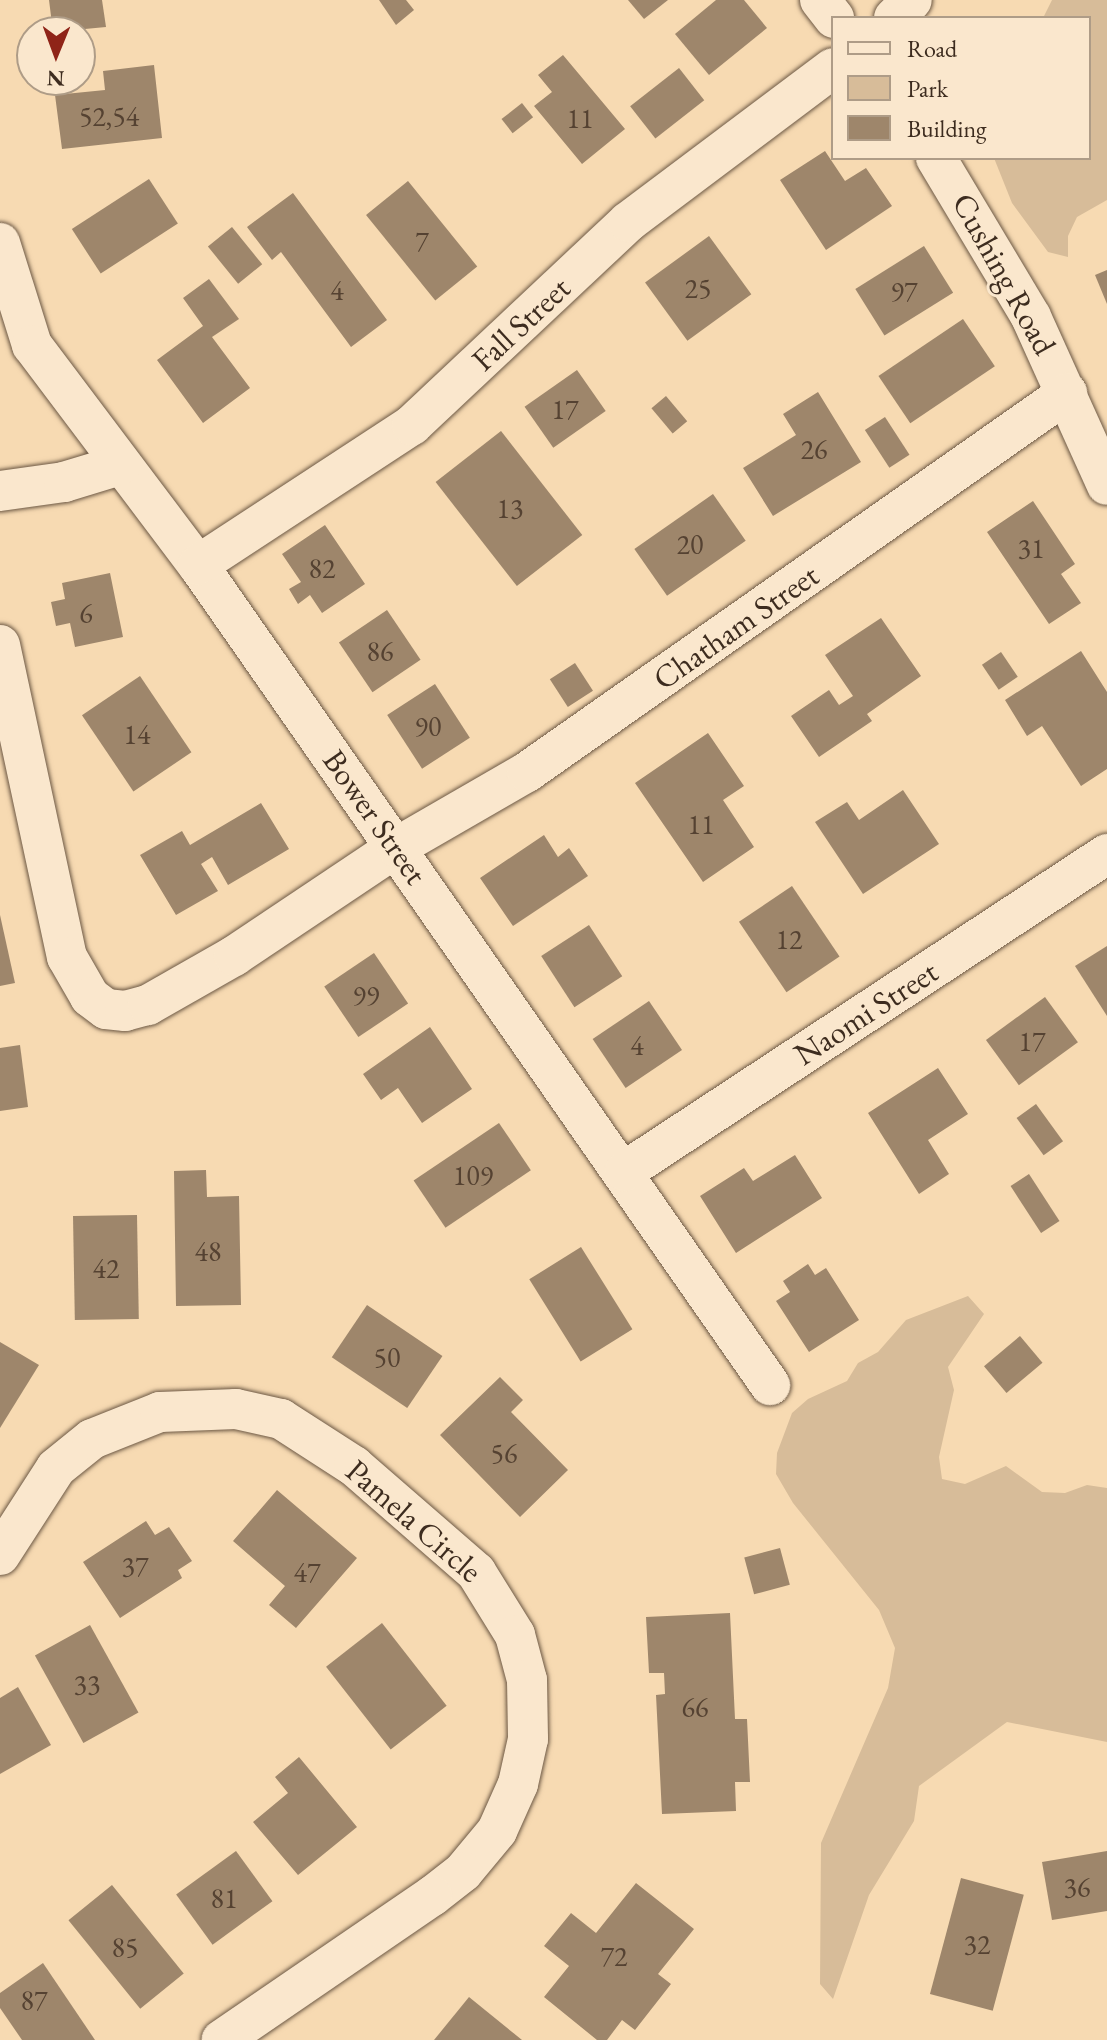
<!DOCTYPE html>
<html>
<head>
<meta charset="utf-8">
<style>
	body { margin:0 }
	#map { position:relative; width:1107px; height:2040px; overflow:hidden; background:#f7dab2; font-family:"EB Garamond",serif }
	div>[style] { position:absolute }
	.green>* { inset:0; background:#d7bc99 }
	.building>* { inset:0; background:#9e866b; transform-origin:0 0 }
	.roads { filter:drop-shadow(0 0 2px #6c5844) drop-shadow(0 0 2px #6c5844) }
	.street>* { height:40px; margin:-20px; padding:0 20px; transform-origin:20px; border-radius:20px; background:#fae7cd }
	span { translate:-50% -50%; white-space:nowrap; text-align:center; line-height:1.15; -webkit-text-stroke:6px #fae7cd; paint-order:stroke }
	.number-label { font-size:28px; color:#554232 }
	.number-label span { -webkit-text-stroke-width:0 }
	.street-label { font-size:32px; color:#3d2c1f }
	.legend { position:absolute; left:831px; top:16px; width:260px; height:144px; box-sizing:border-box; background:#fae7cd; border:2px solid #ae9c87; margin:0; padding:10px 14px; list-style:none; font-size:24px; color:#3d2c1f }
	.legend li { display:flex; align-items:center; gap:16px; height:40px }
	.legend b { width:40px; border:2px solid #ae9c87 }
	.north { position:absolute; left:16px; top:16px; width:80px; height:80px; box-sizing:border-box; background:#fae7cd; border:2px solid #ae9c87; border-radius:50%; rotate:181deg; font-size:22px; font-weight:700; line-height:32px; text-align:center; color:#3d2c1f }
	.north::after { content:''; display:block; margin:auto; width:28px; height:36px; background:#8f2418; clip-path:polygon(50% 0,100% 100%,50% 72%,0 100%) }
</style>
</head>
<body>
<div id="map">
	<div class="green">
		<i style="clip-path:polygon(1052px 0,1107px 0,1107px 200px,1077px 217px,1068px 236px,1068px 257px,1048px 252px,1012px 203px,994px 158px,1089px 158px,1089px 18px,1043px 18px)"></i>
		<i style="clip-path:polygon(968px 1296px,984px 1314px,948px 1367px,954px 1390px,939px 1457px,942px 1479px,965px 1484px,1006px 1466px,1042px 1492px,1065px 1493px,1087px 1485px,1107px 1488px,1107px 1742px,1007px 1722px,919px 1786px,914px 1821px,869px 1895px,833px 1999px,820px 1984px,821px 1843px,888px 1688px,895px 1648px,879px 1610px,793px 1503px,776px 1474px,777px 1453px,792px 1413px,808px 1399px,847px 1381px,858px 1363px,878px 1352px,906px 1320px)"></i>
	</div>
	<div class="building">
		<i style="clip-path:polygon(49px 0,102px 0,106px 27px,53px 32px)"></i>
		<i style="clip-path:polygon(379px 0,406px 0,414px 10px,396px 25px)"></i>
		<i style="clip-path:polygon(628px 0,668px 0,644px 19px)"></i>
		<i style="clip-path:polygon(716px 0,744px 0,767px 28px,709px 75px,675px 34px)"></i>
		<i style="clip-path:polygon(563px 55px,625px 129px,582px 164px,534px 106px,552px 92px,538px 75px)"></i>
		<i style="clip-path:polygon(154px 65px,162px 138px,62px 149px,55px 95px,105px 90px,103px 71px)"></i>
		<i style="left:679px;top:68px;width:41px;height:62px;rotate:52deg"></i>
		<i style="left:522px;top:103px;width:18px;height:26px;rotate:52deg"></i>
		<i style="clip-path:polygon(825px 151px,845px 181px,866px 168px,892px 206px,826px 250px,780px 180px)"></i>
		<i style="left:149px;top:179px;width:53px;height:92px;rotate:57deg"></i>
		<i style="left:408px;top:181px;width:110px;height:54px;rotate:51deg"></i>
		<i style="clip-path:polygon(293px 193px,387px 320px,351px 347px,281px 252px,272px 260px,247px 227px)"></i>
		<i style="left:232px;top:227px;width:48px;height:31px;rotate:51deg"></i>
		<i style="left:709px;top:236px;width:72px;height:79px;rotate:54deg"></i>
		<i style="left:924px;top:246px;width:55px;height:81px;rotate:58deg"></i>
		<i style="clip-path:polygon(1107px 270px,1107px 304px,1095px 275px)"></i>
		<i style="clip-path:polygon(209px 279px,239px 319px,212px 337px,250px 388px,203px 423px,157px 360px,203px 326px,183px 298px)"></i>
		<i style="left:963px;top:319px;width:57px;height:102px;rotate:56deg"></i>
		<i style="left:577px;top:370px;width:50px;height:64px;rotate:55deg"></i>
		<i style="clip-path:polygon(818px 392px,861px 462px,773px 516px,743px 468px,796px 435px,783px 414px)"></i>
		<i style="left:666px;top:396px;width:33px;height:19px;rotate:50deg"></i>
		<i style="left:885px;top:417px;width:45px;height:24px;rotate:57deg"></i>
		<i style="left:501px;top:431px;width:132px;height:83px;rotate:52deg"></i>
		<i style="left:713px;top:494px;width:57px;height:96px;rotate:55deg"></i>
		<i style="clip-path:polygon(1033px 501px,1075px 564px,1061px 574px,1081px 603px,1049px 624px,987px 532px)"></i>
		<i style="clip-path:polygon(325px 525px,365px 584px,322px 613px,310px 595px,298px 604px,289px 589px,301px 582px,282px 554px)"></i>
		<i style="clip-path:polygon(110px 573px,123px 637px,75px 647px,70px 623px,56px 626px,51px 602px,65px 599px,62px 583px)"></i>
		<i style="left:387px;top:610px;width:60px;height:58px;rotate:56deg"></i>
		<i style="clip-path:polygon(881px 618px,921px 676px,867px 714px,872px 721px,819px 757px,791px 716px,829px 690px,839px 705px,853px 696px,825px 655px)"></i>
		<i style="clip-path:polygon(1081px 651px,1107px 692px,1107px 769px,1081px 786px,1042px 726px,1027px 736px,1005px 700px)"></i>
		<i style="left:1001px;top:652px;width:30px;height:23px;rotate:56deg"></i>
		<i style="left:575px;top:663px;width:33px;height:30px;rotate:57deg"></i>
		<i style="left:140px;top:676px;width:92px;height:70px;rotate:56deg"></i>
		<i style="left:435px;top:684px;width:64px;height:57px;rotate:57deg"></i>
		<i style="clip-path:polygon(708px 733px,744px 786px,723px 800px,754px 847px,703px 882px,635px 783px)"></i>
		<i style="clip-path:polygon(903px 790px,939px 844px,863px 894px,815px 822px,847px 802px,859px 820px)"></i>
		<i style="clip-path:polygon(261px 803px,289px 849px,228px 885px,212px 857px,201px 864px,218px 891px,176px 915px,140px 855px,182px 831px,190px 845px)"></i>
		<i style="clip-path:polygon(544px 835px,558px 857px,569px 848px,588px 876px,513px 926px,480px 878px)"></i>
		<i style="left:792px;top:886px;width:85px;height:64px;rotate:56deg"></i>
		<i style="clip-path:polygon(0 915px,15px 983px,0 986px)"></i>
		<i style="left:589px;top:925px;width:61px;height:57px;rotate:57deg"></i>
		<i style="clip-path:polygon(1107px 946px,1107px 1016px,1075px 966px)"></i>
		<i style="left:374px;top:953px;width:61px;height:60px;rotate:56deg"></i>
		<i style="left:1045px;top:997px;width:56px;height:73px;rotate:54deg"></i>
		<i style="left:649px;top:1001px;width:59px;height:68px;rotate:56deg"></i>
		<i style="clip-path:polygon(430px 1027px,472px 1089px,422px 1123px,398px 1088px,381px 1100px,363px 1074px)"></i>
		<i style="clip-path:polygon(20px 1045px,28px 1107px,0 1111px,0 1048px)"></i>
		<i style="clip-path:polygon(938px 1068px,968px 1114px,928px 1140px,949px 1174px,919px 1194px,868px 1113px)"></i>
		<i style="left:1036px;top:1104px;width:46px;height:24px;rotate:54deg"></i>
		<i style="left:499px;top:1123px;width:57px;height:103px;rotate:56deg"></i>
		<i style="clip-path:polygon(795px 1155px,822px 1198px,736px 1253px,700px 1196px,744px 1168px,753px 1181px)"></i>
		<i style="clip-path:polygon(206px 1170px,207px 1197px,239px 1196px,241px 1305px,176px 1306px,174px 1171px)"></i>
		<i style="left:1029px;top:1174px;width:56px;height:22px;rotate:57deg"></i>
		<i style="left:137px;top:1215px;width:104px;height:64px;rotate:89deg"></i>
		<i style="left:581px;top:1247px;width:97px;height:61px;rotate:58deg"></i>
		<i style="clip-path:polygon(808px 1264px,815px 1275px,826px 1268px,859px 1320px,809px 1352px,776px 1301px,790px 1292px,783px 1281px)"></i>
		<i style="left:367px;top:1305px;width:91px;height:63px;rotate:34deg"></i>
		<i style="left:1020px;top:1336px;width:35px;height:47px;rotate:50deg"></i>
		<i style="clip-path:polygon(0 1342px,39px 1365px,0 1428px)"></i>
		<i style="clip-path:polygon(500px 1377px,523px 1400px,511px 1412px,568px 1470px,520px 1517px,440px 1435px)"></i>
		<i style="clip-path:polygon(277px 1490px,357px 1558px,296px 1628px,269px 1605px,285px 1586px,233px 1541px)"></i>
		<i style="clip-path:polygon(146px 1521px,155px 1535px,169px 1527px,192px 1561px,178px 1570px,182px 1578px,120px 1618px,83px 1562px)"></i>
		<i style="left:780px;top:1548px;width:38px;height:37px;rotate:75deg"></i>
		<i style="clip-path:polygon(730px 1613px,735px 1719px,747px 1719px,750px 1782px,735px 1782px,736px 1811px,662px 1814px,656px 1695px,665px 1694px,664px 1673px,649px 1673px,646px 1617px)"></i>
		<i style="left:382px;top:1623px;width:105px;height:71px;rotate:52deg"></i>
		<i style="left:90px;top:1625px;width:100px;height:63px;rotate:61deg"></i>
		<i style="clip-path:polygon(18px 1687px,51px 1745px,0 1774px,0 1698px)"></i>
		<i style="clip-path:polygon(299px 1757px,357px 1827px,298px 1875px,253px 1822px,288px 1793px,275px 1777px)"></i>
		<i style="left:236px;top:1851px;width:62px;height:74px;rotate:54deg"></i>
		<i style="clip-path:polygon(1107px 1851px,1107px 1911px,1052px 1920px,1042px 1862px)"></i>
		<i style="left:961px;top:1878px;width:65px;height:120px;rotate:15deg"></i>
		<i style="clip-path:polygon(636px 1883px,694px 1929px,658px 1974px,671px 1984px,635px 2030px,622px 2020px,607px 2040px,597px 2040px,544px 1997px,569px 1966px,544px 1946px,571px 1913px,596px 1933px)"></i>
		<i style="left:112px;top:1885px;width:114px;height:56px;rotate:51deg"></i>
		<i style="clip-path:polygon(43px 1963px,95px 2040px,22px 2040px,0 2008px,0 1993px)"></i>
		<i style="clip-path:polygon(469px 1997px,522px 2040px,434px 2040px)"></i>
	</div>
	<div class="roads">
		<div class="street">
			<i style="left:820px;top:0;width:23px;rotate:52deg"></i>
			<i style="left:894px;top:18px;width:25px;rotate:-45deg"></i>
			<i style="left:936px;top:158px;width:185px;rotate:59.1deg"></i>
			<i style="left:1031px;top:317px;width:184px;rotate:65.7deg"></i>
			<i style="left:0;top:243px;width:107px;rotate:72.6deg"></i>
			<i style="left:32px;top:345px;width:276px;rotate:53deg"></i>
			<i style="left:198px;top:565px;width:1000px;rotate:55.1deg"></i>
			<i style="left:0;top:491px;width:65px;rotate:-8deg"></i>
			<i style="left:64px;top:482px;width:59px;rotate:-16.9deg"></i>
			<i style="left:198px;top:565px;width:256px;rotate:-33.2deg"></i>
			<i style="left:412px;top:425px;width:296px;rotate:-43.2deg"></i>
			<i style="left:628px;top:222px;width:256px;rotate:-36.9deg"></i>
			<i style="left:0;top:645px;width:319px;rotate:77.9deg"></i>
			<i style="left:67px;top:957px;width:46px;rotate:60.1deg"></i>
			<i style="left:90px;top:997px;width:20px;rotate:37deg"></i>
			<i style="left:106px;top:1009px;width:19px;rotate:6deg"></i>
			<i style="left:125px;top:1011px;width:24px;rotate:-15deg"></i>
			<i style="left:148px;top:1005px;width:99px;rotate:-29.7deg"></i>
			<i style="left:234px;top:956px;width:196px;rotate:-33.8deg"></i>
			<i style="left:397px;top:847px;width:150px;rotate:-30deg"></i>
			<i style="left:527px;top:772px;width:660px;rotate:-35.06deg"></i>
			<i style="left:625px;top:1171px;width:577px;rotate:-33.33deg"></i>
			<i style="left:0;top:1555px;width:103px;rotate:-57.2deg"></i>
			<i style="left:56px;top:1468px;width:46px;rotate:-38.9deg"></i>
			<i style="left:92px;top:1439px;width:73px;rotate:-21.7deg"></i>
			<i style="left:160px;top:1412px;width:76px;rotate:-2.3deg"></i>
			<i style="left:236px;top:1409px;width:46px;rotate:12.5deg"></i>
			<i style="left:281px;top:1419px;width:87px;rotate:32.8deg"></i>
			<i style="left:354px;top:1466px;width:162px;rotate:41deg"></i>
			<i style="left:476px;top:1572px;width:74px;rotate:58.2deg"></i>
			<i style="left:515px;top:1635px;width:47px;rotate:75.1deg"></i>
			<i style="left:527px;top:1680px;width:59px;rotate:89deg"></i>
			<i style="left:528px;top:1739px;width:46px;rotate:102.5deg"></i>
			<i style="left:518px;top:1784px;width:51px;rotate:114.1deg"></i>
			<i style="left:497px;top:1831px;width:53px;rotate:129.7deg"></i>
			<i style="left:463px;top:1872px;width:39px;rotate:142deg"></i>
			<i style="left:432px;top:1896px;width:255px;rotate:145.6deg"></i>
		</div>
	</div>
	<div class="number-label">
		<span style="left:109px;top:116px">52,54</span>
		<span style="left:580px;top:118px">11</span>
		<span style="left:422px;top:241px">7</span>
		<span style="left:698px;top:288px">25</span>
		<span style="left:337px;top:290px">4</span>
		<span style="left:904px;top:291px">97</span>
		<span style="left:565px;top:409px">17</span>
		<span style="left:814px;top:449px">26</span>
		<span style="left:510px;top:508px">13</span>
		<span style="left:690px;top:544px">20</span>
		<span style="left:1031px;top:548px">31</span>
		<span style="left:322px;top:568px">82</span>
		<span style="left:86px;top:613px">6</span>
		<span style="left:380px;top:651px">86</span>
		<span style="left:428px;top:726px">90</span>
		<span style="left:137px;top:734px">14</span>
		<span style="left:701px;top:824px">11</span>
		<span style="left:789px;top:939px">12</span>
		<span style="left:366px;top:995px">99</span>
		<span style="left:1032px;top:1041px">17</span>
		<span style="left:637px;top:1045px">4</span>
		<span style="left:473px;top:1175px">109</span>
		<span style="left:208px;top:1251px">48</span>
		<span style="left:106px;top:1268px">42</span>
		<span style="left:387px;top:1357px">50</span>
		<span style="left:504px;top:1453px">56</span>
		<span style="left:135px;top:1566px">37</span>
		<span style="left:307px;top:1572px">47</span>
		<span style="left:87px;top:1684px">33</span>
		<span style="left:695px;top:1707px">66</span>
		<span style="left:1077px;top:1887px">36</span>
		<span style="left:224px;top:1898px">81</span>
		<span style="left:977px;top:1944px">32</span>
		<span style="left:125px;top:1947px">85</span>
		<span style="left:614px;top:1956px">72</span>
		<span style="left:34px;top:2000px">87</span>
	</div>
	<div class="street-label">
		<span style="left:1004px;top:274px;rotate:61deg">Cushing Road</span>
		<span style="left:521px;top:324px;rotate:-43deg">Fall Street</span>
		<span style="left:736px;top:627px;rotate:-35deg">Chatham Street</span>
		<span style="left:375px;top:817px;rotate:55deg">Bower Street</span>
		<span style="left:866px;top:1013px;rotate:-33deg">Naomi Street</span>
		<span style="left:414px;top:1521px;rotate:41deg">Pamela Circle</span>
	</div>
	<ul class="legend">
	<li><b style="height:10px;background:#fae7cd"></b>Road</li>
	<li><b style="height:22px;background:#d7bc99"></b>Park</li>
	<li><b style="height:22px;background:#9e866b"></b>Building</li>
	</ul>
	<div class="north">N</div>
</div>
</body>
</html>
